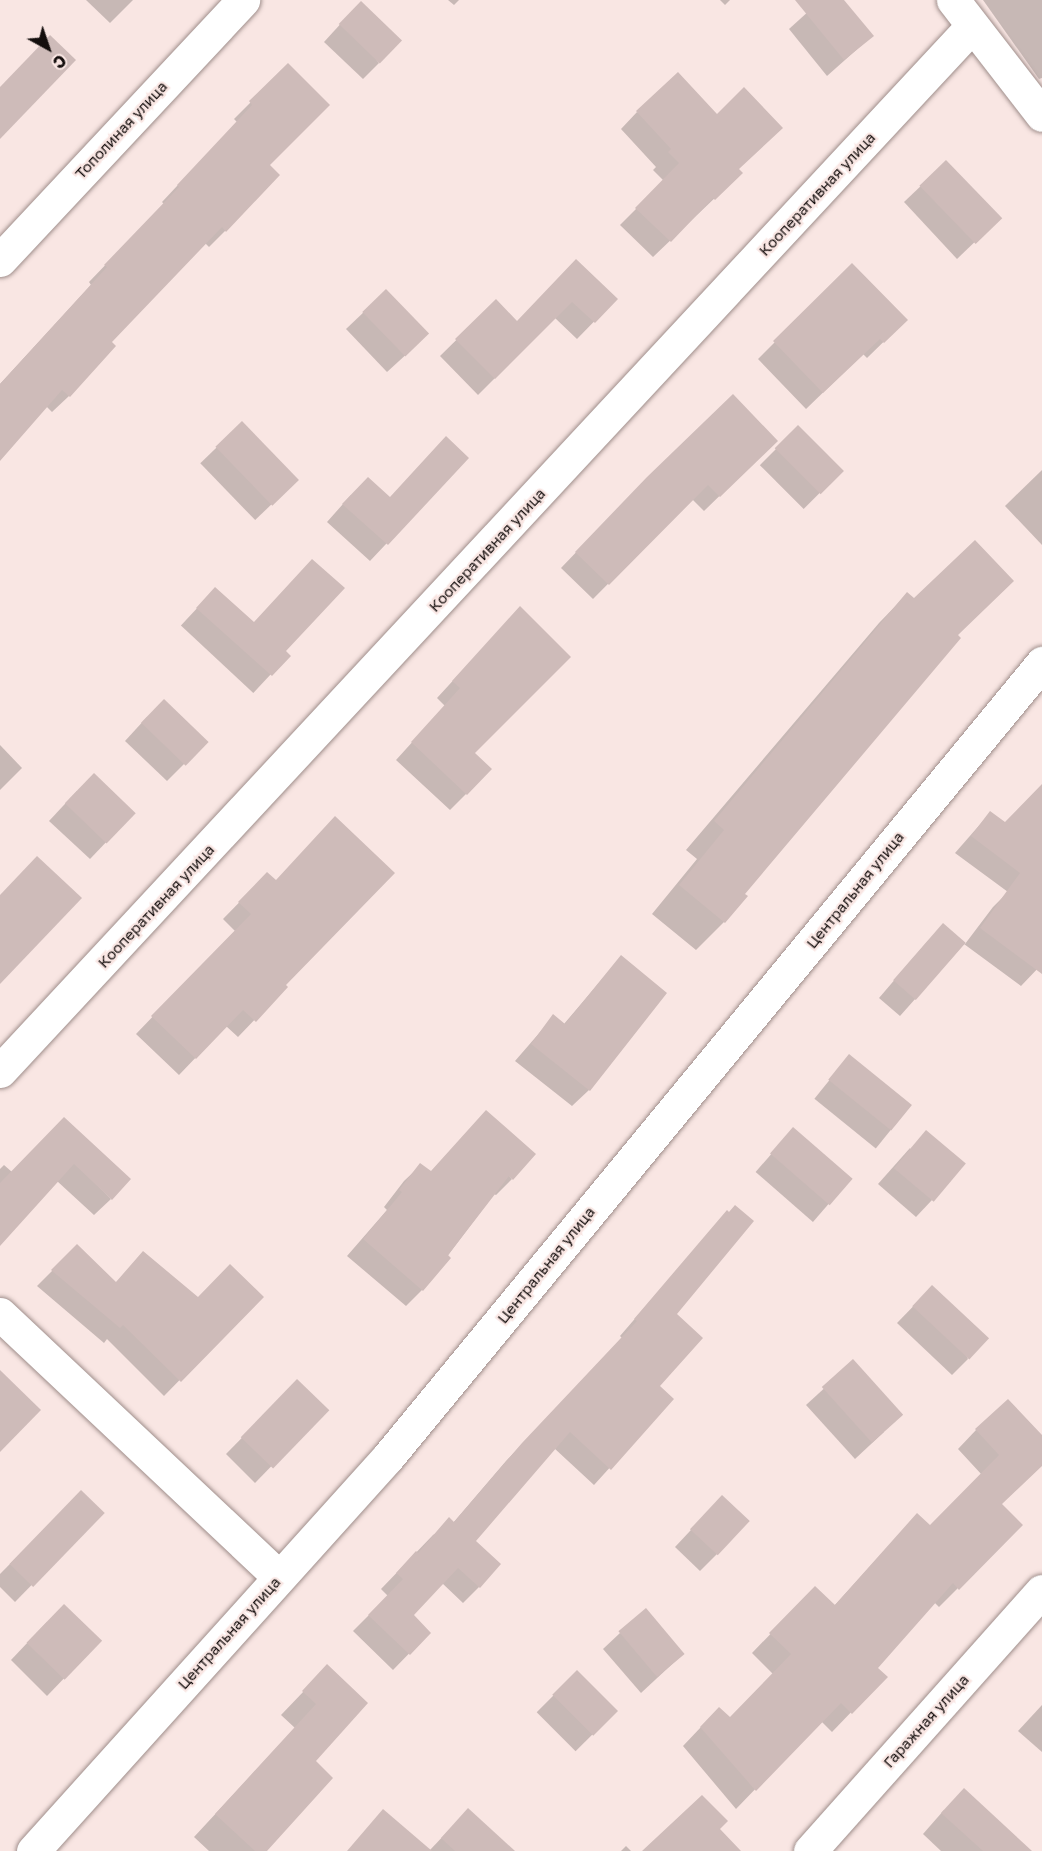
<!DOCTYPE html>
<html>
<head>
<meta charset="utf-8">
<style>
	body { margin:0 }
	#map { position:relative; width:1042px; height:1851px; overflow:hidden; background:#f9e6e3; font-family:"Golos Text",sans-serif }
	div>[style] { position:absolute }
	.shadow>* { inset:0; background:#0003; transform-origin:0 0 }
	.building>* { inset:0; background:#cebbb9; transform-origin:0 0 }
	.roads { filter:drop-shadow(0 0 2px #9f8e8b) drop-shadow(0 0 2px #9f8e8b) }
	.street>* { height:33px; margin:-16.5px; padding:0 16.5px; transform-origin:16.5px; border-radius:16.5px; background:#fff }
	span { translate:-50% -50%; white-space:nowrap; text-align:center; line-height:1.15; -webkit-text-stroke:4.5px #f9e6e3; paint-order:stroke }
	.street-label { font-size:15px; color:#140e0d }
	.north { position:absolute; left:18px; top:18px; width:60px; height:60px; -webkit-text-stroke:4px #f9e6e3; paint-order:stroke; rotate:140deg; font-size:16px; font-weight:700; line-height:24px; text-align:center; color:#140e0d }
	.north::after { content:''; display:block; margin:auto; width:21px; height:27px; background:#140e0d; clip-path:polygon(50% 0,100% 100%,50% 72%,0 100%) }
</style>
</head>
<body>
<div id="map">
	<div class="shadow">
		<i style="clip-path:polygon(86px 0,133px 0,110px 23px)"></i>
		<i style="clip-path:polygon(448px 0,459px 0,454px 5px)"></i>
		<i style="clip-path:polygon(720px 0,730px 0,725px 5px)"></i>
		<i style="clip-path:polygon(821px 0,842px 0,872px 36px,827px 76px,789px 29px)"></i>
		<i style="clip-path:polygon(983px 0,1042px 0,1042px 78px,1039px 79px)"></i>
		<i style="clip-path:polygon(345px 19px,379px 63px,363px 79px,324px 42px)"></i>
		<i style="clip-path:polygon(288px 65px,267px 165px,225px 231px,209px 247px,205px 243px,110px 342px,69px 396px,52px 412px,46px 406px,0 459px,0 384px,91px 285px,89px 282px,164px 204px,162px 202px,237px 122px,234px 119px)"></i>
		<i style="clip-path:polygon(637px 112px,741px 173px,653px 257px,620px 225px,664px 181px,653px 170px,656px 167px,621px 129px)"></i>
		<i style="clip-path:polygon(946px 162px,983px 234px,957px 259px,904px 202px)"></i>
		<i style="clip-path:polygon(852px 265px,906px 320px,867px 358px,863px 354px,806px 409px,758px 359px)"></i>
		<i style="clip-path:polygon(559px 278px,616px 299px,577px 339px,555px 318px,478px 395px,440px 356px,496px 301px,517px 323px)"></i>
		<i style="clip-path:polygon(386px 291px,410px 351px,387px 372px,346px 329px)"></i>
		<i style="left:242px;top:423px;width:79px;height:58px;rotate:46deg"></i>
		<i style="left:798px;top:427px;width:62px;height:54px;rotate:45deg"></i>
		<i style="clip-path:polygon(776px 441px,704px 511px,692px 499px,593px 599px,561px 568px,632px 494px)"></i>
		<i style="clip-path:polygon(467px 458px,370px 561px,327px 522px,351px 495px,389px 499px)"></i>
		<i style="clip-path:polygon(1042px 470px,1042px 545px,1005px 506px)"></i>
		<i style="left:215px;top:589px;width:99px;height:50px;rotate:43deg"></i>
		<i style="clip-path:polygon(907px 594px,956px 636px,743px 894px,724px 922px,696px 950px,652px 914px,697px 859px,686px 850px,879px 623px)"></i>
		<i style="clip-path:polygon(504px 625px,472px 753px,466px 794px,450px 810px,396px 760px,445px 706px,437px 698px)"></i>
		<i style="clip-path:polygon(147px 717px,206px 742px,167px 781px,125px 741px)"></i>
		<i style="clip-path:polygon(0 745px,22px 768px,0 790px)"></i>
		<i style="clip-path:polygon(1042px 787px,1042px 964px,1021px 986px,964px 944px,900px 1016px,879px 998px,927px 942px,943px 925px,965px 944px,993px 907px,1008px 892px,955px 853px,990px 813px,1005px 824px)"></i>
		<i style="clip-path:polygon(77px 791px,134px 813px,90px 859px,49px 821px)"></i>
		<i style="clip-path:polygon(267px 874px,283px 985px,286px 987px,238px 1037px,226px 1026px,179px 1075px,136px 1034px,235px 931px,223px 919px)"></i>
		<i style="clip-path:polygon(621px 957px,589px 1090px,572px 1106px,515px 1061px,554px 1016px,564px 1024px)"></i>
		<i style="left:849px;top:1056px;width:79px;height:55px;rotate:39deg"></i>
		<i style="clip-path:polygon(470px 1129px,512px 1179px,496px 1195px,494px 1194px,422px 1290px,406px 1306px,347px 1256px,387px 1210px,384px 1207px,404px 1181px,421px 1165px,430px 1173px)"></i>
		<i style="left:793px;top:1129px;width:76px;height:57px;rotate:41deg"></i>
		<i style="clip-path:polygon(48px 1135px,111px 1199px,94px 1215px,57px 1181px,0 1243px,0 1169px,4px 1165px,12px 1172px)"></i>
		<i style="clip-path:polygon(910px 1148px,932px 1200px,916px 1217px,878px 1184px)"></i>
		<i style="clip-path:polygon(727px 1212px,675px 1315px,658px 1386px,672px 1399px,594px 1485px,554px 1448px,474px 1542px,479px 1587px,463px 1603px,442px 1583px,412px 1615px,429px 1633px,393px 1670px,353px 1631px,388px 1596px,381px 1589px,433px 1535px,453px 1523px,506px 1461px,622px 1338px,620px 1336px)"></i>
		<i style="clip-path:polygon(77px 1246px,115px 1283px,197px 1299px,261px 1297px,164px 1396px,107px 1339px,104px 1343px,37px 1286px)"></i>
		<i style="clip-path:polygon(932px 1287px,968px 1359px,952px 1375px,897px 1323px)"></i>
		<i style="clip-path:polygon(853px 1362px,884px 1432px,855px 1459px,806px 1405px)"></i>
		<i style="clip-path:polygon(281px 1398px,326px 1410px,255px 1483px,226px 1454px)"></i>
		<i style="clip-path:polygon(976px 1430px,1042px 1437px,1042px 1465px,1000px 1505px,1021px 1525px,939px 1607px,934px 1602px,876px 1669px,885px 1677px,832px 1732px,821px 1721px,736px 1809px,683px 1746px,701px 1727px,730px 1719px,773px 1674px,752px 1653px,815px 1588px,834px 1606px,917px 1515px,930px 1527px,982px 1475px,958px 1449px)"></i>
		<i style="clip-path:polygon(81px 1492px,102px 1513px,15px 1602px,0 1587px,0 1574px)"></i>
		<i style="clip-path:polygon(706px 1514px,717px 1554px,700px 1571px,675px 1547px)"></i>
		<i style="clip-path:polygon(47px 1622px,100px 1641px,47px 1696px,11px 1660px)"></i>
		<i style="clip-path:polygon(620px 1633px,683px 1654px,641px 1693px,603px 1649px)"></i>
		<i style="clip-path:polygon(327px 1667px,313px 1762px,265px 1851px,209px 1851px,194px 1837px,295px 1728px,281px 1715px)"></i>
		<i style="left:577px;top:1672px;width:55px;height:57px;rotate:45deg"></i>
		<i style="clip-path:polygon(1042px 1705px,1042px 1752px,1018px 1731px)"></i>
		<i style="clip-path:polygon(468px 1810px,512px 1851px,429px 1851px)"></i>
		<i style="clip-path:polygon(944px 1810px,1007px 1851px,941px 1851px,923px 1834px)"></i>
		<i style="clip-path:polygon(626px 1846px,631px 1851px,621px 1851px)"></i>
	</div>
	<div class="building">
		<i style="clip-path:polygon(795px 0,844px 0,874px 36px,844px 60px)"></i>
		<i style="left:361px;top:1px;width:57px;height:32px;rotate:44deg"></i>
		<i style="clip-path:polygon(50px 35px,76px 60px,0 139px,0 87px)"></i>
		<i style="clip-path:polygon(288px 63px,330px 105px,270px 165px,280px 175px,226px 232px,222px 227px,112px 342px,116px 346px,70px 397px,62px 390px,0 461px,0 384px,107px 267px,104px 265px,179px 187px,177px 185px,252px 105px,249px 101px)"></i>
		<i style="clip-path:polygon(678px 72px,717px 114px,744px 87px,783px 128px,739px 169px,743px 173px,715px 200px,713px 198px,671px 242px,635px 208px,679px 163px,668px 152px,671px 149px,636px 111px)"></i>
		<i style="left:946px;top:160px;width:81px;height:37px;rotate:46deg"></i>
		<i style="clip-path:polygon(576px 259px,618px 299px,595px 323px,572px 302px,495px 379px,455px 339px,496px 299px,517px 321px)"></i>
		<i style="clip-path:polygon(852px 263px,908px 320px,884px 343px,880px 339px,823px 393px,773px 341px)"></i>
		<i style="left:386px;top:289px;width:62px;height:33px;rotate:46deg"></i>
		<i style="clip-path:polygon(733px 394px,778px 441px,720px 497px,708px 485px,609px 585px,575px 552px,647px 477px)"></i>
		<i style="left:242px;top:421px;width:82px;height:37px;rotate:46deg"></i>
		<i style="left:798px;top:425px;width:65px;height:33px;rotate:45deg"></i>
		<i style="clip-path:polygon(446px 436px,469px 458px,388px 545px,342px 504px,368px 477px,390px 497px)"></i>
		<i style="clip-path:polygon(975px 540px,1014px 581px,958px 635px,961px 638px,745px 894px,748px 896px,725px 923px,679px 885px,724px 830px,714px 821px,907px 592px,914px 598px)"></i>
		<i style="clip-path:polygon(312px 559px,345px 588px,286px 651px,291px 656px,272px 676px,196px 608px,215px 587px,254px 622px)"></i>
		<i style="clip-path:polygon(520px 606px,571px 657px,475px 753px,492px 769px,467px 795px,411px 742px,460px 688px,452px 681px)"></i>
		<i style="left:164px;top:699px;width:62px;height:33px;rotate:44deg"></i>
		<i style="left:94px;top:773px;width:58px;height:42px;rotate:44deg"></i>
		<i style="clip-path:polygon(1042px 784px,1042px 974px,980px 928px,1020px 873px,971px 836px,990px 811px,1005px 822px)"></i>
		<i style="clip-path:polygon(335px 816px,395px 873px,286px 985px,288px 987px,256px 1022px,243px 1010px,196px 1059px,151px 1016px,251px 914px,238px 902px,267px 872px,276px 880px)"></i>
		<i style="clip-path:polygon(37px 856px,82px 898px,0 984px,0 895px)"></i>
		<i style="left:943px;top:923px;width:30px;height:76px;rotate:41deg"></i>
		<i style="clip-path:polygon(621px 955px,667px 993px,590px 1091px,531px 1044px,553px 1014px,565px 1024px)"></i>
		<i style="left:849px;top:1054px;width:81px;height:33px;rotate:39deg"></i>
		<i style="clip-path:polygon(486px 1110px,536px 1154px,513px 1180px,509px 1176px,448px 1255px,451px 1258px,423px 1291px,363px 1239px,402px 1192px,399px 1190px,420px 1163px,431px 1171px)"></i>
		<i style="clip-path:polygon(64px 1117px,131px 1179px,112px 1200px,74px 1164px,0 1246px,0 1183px)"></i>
		<i style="left:793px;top:1127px;width:79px;height:35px;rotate:41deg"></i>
		<i style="left:926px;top:1130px;width:52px;height:50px;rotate:40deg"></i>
		<i style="clip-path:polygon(735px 1205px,754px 1221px,677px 1314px,703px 1338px,660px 1386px,674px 1399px,611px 1470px,570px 1432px,476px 1541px,501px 1564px,480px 1588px,458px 1568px,414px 1615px,431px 1633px,410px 1655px,368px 1615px,403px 1579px,396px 1573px,416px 1551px,418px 1553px,449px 1517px,454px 1522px,522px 1443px,637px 1321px,634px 1319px,727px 1210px,729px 1212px)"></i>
		<i style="clip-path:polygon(77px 1244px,116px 1282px,143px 1251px,198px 1297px,230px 1264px,264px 1297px,181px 1382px,123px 1325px,120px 1328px,51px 1270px)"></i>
		<i style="left:932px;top:1285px;width:78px;height:29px;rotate:43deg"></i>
		<i style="left:853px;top:1359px;width:75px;height:42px;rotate:48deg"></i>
		<i style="clip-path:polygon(0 1370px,41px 1410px,0 1452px)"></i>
		<i style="left:297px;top:1379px;width:45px;height:81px;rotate:44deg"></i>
		<i style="clip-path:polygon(1008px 1399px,1042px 1435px,1042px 1466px,1002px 1504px,1023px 1525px,959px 1590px,953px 1583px,878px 1668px,888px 1677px,852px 1714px,841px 1703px,756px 1791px,700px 1727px,719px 1707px,730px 1717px,791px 1654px,769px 1633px,815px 1586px,835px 1605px,917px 1513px,930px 1525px,999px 1455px,975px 1429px)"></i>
		<i style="left:81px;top:1490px;width:33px;height:103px;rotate:44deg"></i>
		<i style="left:722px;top:1495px;width:38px;height:47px;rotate:43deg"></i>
		<i style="left:64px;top:1604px;width:53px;height:54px;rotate:44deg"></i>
		<i style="left:646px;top:1608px;width:60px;height:36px;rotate:50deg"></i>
		<i style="clip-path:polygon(327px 1664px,368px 1703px,316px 1761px,333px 1778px,267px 1851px,255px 1851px,215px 1814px,316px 1704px,302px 1691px)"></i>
		<i style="left:577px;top:1670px;width:58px;height:35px;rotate:45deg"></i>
		<i style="clip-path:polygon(964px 1788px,1032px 1851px,983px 1851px,941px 1813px)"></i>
		<i style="clip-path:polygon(702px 1795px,728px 1821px,720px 1829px,741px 1851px,642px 1851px)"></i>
		<i style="clip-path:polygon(468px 1808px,515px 1851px,455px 1851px,441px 1838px)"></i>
		<i style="clip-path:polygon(383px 1809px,432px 1851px,347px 1851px)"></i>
	</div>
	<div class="roads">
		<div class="street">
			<i style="left:953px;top:0;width:145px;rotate:52.3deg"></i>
			<i style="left:0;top:260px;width:356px;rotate:-46.9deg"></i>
			<i style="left:0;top:1071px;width:1426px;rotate:-47.07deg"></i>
			<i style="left:0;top:1314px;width:383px;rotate:43.3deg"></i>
			<i style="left:33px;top:1851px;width:530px;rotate:-47.98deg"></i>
			<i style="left:388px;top:1457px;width:1029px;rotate:-50.52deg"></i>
			<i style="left:810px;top:1851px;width:348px;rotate:-48.3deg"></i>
		</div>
	</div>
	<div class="street-label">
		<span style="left:121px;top:130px;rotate:-47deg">Тополиная улица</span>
		<span style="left:817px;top:194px;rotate:-47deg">Кооперативная улица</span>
		<span style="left:487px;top:550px;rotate:-47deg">Кооперативная улица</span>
		<span style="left:855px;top:890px;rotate:-51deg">Центральная улица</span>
		<span style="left:156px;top:906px;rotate:-47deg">Кооперативная улица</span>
		<span style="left:546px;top:1265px;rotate:-51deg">Центральная улица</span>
		<span style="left:229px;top:1633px;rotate:-48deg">Центральная улица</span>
		<span style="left:926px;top:1721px;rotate:-48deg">Гаражная улица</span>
	</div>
	<div class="north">С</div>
</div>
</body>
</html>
